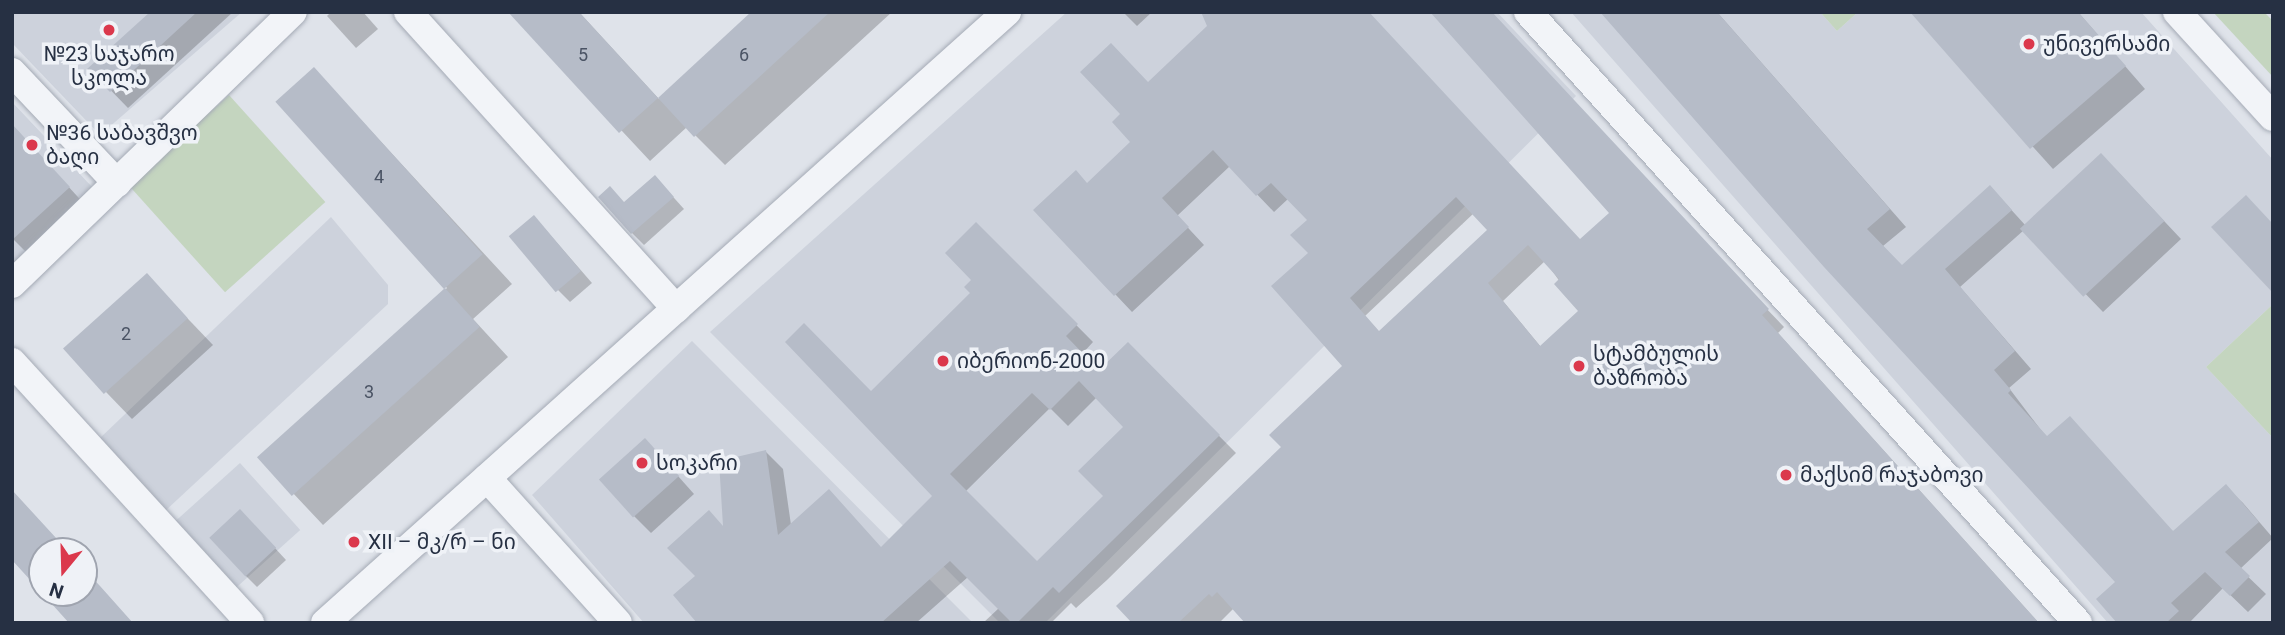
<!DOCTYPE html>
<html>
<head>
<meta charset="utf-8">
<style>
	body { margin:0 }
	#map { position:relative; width:2285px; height:635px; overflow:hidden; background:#dfe3ea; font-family:Roboto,"Noto Sans Georgian",sans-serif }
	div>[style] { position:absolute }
	.built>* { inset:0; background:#cdd2dc; transform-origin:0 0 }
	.green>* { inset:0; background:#c4d5bf; transform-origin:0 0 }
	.shadow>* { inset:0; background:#0003 }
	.building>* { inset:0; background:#b6bcc8; transform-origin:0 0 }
	.roads { filter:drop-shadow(0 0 2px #a4aab5) drop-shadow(0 0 2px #a4aab5) }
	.minor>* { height:28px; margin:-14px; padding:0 14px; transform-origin:14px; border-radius:14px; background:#f2f4f8 }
	.dots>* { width:19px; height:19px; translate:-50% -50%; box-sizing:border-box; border:4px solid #eff2f7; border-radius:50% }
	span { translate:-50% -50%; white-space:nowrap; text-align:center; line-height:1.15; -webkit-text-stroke:7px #eff2f7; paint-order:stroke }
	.number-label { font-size:18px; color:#4a5364 }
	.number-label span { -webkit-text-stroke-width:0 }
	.poi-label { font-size:21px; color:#263043 }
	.left { translate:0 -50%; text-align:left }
	.frame { position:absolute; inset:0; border:14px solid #263043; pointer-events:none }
	.north { position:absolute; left:28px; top:537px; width:70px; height:70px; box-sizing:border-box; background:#eff2f7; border:2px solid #9fa4af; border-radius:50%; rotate:199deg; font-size:19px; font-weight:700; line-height:28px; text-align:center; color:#263043 }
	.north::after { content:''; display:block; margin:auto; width:24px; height:32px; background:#db384c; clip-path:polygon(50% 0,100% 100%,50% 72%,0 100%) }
</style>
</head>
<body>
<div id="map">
	<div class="built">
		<i style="clip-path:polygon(12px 12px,242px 12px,100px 135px,12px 43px)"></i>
		<i style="clip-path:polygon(1067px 12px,1497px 12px,1576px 96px,1045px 623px,1000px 623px,710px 332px)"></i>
		<i style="clip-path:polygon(1571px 12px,1820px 12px,1837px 31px,1858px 12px,2141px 12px,2273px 160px,2273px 304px,2206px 367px,2273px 438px,2273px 623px,2108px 623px)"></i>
		<i style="clip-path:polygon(12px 102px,93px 188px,12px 266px)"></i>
		<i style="clip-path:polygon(331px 217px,388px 285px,388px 304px,164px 512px,98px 440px)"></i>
		<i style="clip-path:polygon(692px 341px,973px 623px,644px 623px,532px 495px)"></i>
		<i style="left:240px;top:463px;width:90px;height:89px;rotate:48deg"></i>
	</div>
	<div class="green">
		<i style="clip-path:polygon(1820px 12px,1858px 12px,1837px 31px)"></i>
		<i style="clip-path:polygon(2213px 12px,2264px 12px,2273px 21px,2273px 77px)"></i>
		<i style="left:229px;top:95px;width:144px;height:135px;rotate:48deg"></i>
		<i style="clip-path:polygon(2273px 304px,2273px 438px,2206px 367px)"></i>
	</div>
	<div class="shadow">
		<i style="clip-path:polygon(153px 12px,233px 12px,128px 108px,90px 69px)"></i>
		<i style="clip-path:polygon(331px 12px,363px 12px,378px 29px,356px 48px,327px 16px)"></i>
		<i style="clip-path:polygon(511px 12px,579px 12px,659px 99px,754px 12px,892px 12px,725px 165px,687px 127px,650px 161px)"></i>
		<i style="clip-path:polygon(1123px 12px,1152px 12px,1137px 26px)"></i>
		<i style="clip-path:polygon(1717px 12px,1906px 227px,1883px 246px,1902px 267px,2006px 204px,2026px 226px,2118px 172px,2181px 239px,2103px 312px,2024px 230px,1960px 287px,2031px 369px,2009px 388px,2047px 438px,2174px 532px,2226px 487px,2243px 503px,2273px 538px,2240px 569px,2266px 594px,2248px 612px,2223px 588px,2189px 623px,2120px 623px,2117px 583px,1825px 266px)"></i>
		<i style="clip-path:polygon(2078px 12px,2145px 89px,2053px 169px,1918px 19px)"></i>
		<i style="clip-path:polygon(314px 69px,512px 284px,473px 319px,508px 357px,323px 525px,260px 458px,447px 288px,277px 102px)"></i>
		<i style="clip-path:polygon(evenodd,1149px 84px,1581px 241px,1611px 213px,1608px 143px,1784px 327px,1778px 333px,2039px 623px,1247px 623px,1234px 608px,1219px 623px,1135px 623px,1283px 447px,1345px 366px,1311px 253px,1310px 220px,1289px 198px,1274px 212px,1230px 166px,1177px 216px,1204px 245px,1132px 312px,1036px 210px,1088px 184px,1133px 142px,1149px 84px,1474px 213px,1489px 230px,1380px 333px,1365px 316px,1474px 213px,1149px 84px,1545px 261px,1581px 311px,1541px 347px,1503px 301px,1545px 261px)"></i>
		<i style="clip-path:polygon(12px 125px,88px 208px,33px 259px,12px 238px)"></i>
		<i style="clip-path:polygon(666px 189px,684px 209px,644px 245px,632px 233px,624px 204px)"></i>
		<i style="clip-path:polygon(evenodd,976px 224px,1093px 342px,1082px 354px,1099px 372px,1128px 344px,1236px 453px,1107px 580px,1076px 608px,1071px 603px,1051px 623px,983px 623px,999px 608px,968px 577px,916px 623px,700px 623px,725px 528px,766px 452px,783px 469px,791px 525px,882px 548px,934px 496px,872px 394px,973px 293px,976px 224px,1097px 397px,1126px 427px,1105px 496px,1037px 564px,965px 492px,1050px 408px,1068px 426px,1097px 397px)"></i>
		<i style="clip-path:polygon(545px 229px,592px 283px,570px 302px,558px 290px)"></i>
		<i style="clip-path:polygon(147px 276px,213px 345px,132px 419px,106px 392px)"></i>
		<i style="clip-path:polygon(662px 458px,694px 494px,651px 533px,634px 516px)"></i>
		<i style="clip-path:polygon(252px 523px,286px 560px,257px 587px,245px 575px)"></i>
	</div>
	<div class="building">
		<i style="clip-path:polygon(150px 12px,197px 12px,110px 92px,87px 69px)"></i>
		<i style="clip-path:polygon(508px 12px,579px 12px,658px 98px,619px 133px)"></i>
		<i style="clip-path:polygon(751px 12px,830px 12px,694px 137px,658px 98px)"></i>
		<i style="clip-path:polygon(evenodd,1201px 12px,1369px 12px,1580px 239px,1609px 213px,1430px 12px,1492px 12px,1769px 309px,1762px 315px,2039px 623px,1245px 623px,1217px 592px,1212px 597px,1209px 594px,1178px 623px,1132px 623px,1116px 606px,1281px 447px,1269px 435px,1342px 366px,1271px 286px,1308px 253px,1290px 235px,1307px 220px,1271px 183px,1256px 196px,1213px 150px,1162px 198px,1189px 227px,1114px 296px,1033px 210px,1076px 170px,1087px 183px,1130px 142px,1112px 122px,1120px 114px,1080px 72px,1111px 43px,1148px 82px,1207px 26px,1201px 12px,1456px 197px,1487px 230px,1379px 331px,1350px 298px,1456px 197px,1201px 12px,1528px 245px,1559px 279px,1554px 284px,1578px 311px,1540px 346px,1488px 283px,1528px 245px)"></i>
		<i style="clip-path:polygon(1600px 12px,1717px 12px,1890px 209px,1867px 229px,1902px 265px,1990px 185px,2012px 210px,1945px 269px,2015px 351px,1994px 370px,2011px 390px,2008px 393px,2047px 436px,2070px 416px,2173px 531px,2226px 484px,2259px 522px,2225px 552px,2250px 576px,2230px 596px,2205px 572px,2171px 603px,2179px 611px,2166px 623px,2117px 623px,2096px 599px,2115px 582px,1824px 267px)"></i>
		<i style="clip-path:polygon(1910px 12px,2078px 12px,2126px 66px,2030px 149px)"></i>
		<i style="left:314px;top:67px;width:252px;height:52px;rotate:48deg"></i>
		<i style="clip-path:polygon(12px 124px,70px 187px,12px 240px)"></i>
		<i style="left:2101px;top:153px;width:93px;height:111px;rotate:47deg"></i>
		<i style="clip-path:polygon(655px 175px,674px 197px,631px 234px,598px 197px,610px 186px,624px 202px)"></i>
		<i style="clip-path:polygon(2246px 195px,2273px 224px,2273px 293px,2211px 227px)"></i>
		<i style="left:534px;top:215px;width:73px;height:33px;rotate:50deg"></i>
		<i style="clip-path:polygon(evenodd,976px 222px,1078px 324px,1066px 336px,1099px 370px,1128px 342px,1220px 435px,1059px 593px,1053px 587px,1017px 623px,1012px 623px,950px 561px,881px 623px,697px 623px,673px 595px,695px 576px,667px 548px,709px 510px,723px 526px,719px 461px,766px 450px,778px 535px,829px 489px,881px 547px,932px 496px,785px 342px,804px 323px,871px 391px,970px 293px,964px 287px,971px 280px,945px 253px,976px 222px,1079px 381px,1123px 427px,1078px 471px,1103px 496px,1037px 561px,950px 474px,1032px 393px,1050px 410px,1079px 381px)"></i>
		<i style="left:147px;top:273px;width:61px;height:113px;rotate:48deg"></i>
		<i style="left:445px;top:288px;width:52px;height:253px;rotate:48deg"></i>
		<i style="left:645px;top:438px;width:51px;height:62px;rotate:48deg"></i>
		<i style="clip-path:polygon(12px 490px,68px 551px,42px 551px,42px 593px,12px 560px)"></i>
		<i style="left:240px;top:509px;width:53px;height:42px;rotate:47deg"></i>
		<i style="clip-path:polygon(84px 569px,100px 586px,133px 623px,69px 623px,42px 593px,84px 593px)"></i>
	</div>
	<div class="roads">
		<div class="minor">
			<i style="left:408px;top:12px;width:400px;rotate:47.9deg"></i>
			<i style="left:1528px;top:12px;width:822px;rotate:48.01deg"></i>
			<i style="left:2177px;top:12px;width:142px;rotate:47.6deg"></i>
			<i style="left:12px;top:72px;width:153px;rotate:46.6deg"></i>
			<i style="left:12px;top:284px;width:391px;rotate:-44.1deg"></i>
			<i style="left:12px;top:362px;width:353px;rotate:47.6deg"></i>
			<i style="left:487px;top:478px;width:195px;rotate:47.9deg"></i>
			<i style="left:325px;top:623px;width:916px;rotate:-41.86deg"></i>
		</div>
	</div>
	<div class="dots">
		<i style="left:109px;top:30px;background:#db384c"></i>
		<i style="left:2029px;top:44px;background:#db384c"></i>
		<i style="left:32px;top:145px;background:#db384c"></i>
		<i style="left:943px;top:361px;background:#db384c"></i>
		<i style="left:1579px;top:366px;background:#db384c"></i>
		<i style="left:642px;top:463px;background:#db384c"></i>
		<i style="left:1786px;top:475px;background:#db384c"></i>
		<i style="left:354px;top:542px;background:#db384c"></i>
	</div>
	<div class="number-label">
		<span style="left:583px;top:55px">5</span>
		<span style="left:744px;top:55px">6</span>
		<span style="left:379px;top:177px">4</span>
		<span style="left:126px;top:334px">2</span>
		<span style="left:369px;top:392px">3</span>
	</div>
	<div class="poi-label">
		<span class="left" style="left:2043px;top:44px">უნივერსამი</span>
		<span style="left:109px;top:66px">№23 საჯარო<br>სკოლა</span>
		<span class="left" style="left:46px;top:145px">№36 საბავშვო<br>ბაღი</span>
		<span class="left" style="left:1593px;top:366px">სტამბულის<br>ბაზრობა</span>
		<span class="left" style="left:957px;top:361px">იბერიონ-2000</span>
		<span class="left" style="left:656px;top:463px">სოკარი</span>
		<span class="left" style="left:1800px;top:475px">მაქსიმ რაჯაბოვი</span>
		<span class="left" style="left:368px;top:542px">XII – მკ/რ – ნი</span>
	</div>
	<div class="frame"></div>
	<div class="north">N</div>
</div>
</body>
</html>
